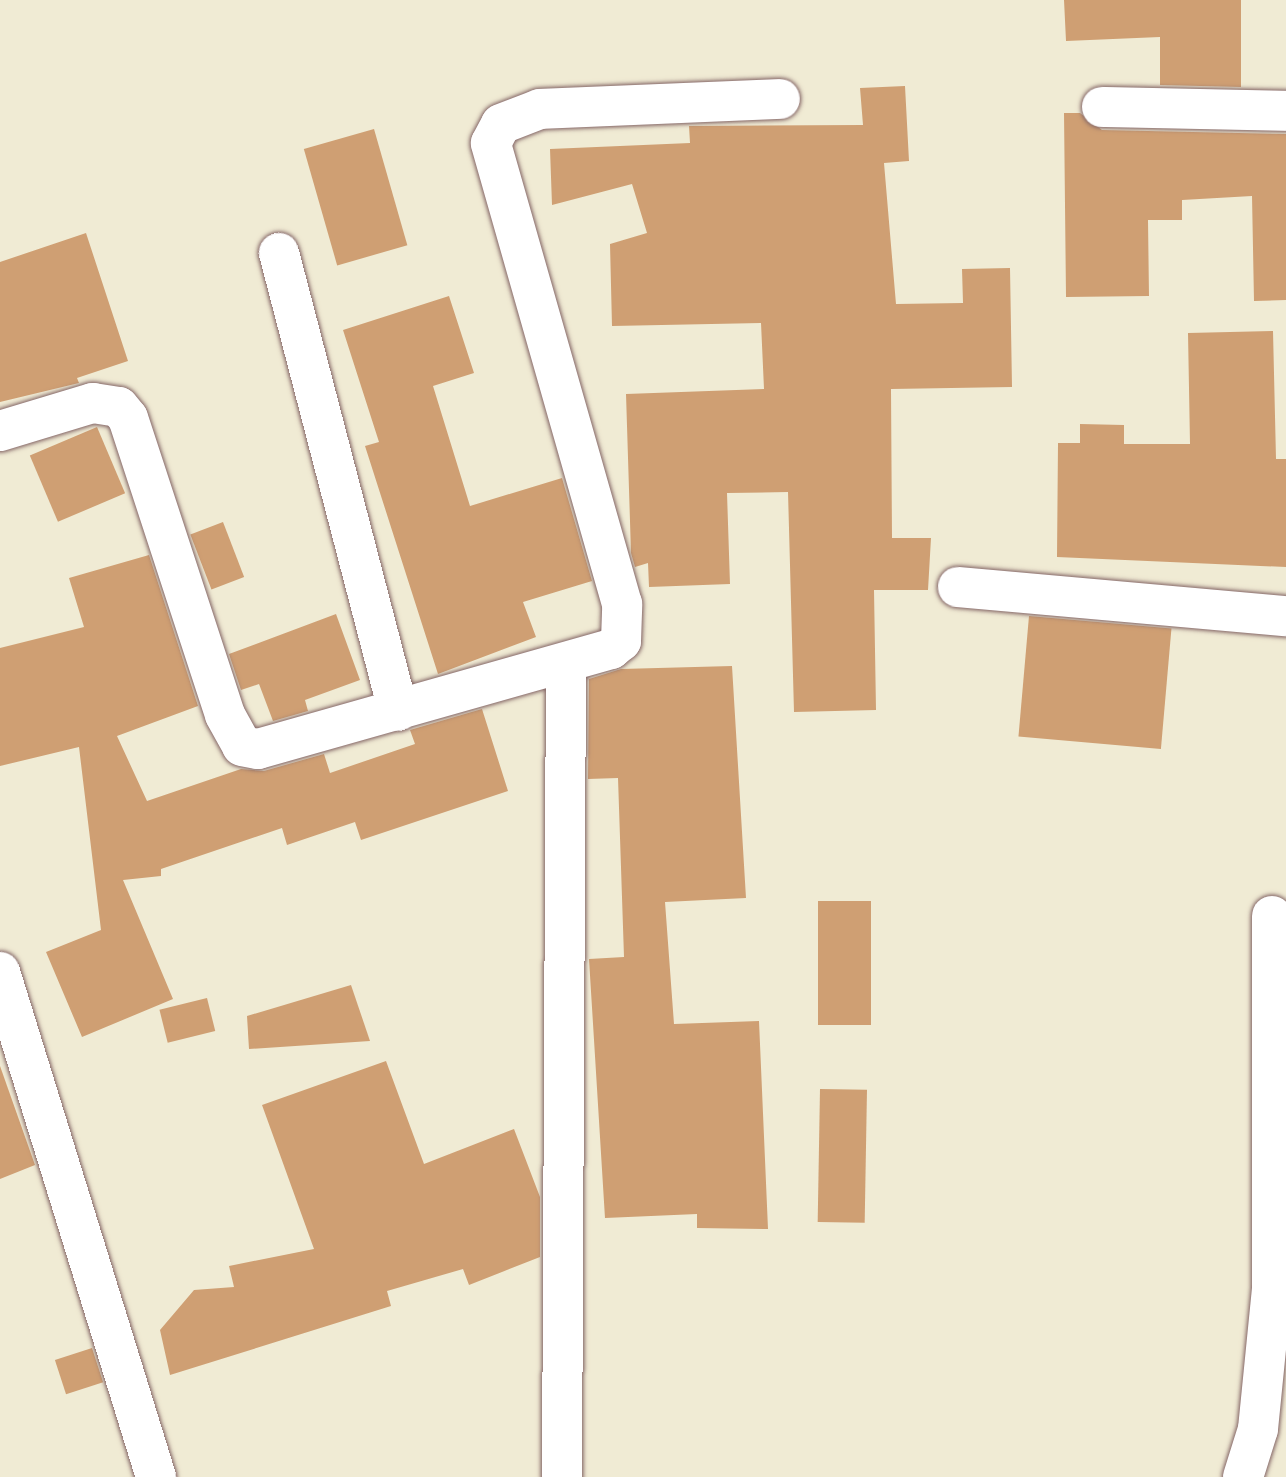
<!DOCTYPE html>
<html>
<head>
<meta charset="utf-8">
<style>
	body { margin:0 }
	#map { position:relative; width:1286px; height:1477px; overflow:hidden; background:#f0ebd4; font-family:Caveat,sans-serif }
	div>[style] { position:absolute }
	.building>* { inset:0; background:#cf9f73; transform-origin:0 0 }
	.roads { filter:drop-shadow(0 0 2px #846666) drop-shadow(0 0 2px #846666) }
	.minor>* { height:40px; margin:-20px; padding:0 20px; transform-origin:20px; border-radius:20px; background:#fff }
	span { translate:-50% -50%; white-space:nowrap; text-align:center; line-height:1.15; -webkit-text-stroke:8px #fdfcf7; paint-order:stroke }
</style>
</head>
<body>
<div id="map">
	<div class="building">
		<i style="clip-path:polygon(1064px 0,1241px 0,1241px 87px,1160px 85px,1160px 37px,1066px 41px)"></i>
		<i style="clip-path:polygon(905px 86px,909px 161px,884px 163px,896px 304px,963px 303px,962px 269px,1010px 268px,1012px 387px,891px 389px,892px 538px,931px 538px,928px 590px,874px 590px,876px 710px,794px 712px,788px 492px,727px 493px,730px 584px,649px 587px,648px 563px,635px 567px,631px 553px,626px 394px,764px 389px,761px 323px,612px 326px,610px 244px,647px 233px,632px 184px,552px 205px,550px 149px,690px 143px,689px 126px,863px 125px,860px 88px)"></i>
		<i style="clip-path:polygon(1064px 113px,1080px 113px,1102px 130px,1286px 134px,1286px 300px,1254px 301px,1252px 196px,1182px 200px,1182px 220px,1148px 220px,1149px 296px,1066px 297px)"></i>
		<i style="left:374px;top:129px;width:121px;height:73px;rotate:74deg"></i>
		<i style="clip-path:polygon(86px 233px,128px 361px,77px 378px,79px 383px,0 402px,0 262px)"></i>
		<i style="clip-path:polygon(449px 296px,474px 373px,433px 386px,470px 506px,562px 478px,592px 581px,523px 602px,536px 637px,438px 674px,365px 446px,379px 442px,343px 330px)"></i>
		<i style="clip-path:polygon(1273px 331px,1276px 459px,1286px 459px,1286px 567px,1057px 557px,1058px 443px,1080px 443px,1080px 424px,1124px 425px,1124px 444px,1190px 444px,1188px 333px)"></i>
		<i style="left:97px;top:427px;width:72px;height:73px;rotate:67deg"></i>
		<i style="left:223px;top:522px;width:59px;height:35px;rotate:69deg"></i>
		<i style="clip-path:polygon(149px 555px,198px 706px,117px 736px,147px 801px,241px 769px,264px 771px,324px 754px,330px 773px,415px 744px,410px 730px,482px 709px,508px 791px,361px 840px,355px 822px,287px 845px,282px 828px,161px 869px,161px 876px,123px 880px,173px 999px,82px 1037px,46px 952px,101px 930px,79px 747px,0 766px,0 648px,84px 627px,69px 578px)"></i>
		<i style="clip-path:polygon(336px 614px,360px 680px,305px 700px,308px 711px,273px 721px,259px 684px,241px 690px,229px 654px)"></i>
		<i style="left:1029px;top:616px;width:143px;height:121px;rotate:5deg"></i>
		<i style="clip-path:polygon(732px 666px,746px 898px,665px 902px,674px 1024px,759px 1021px,768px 1229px,697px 1228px,697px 1214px,605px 1218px,589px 959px,624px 957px,618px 778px,588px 779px,589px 679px,621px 669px)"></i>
		<i style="left:818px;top:901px;width:53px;height:124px"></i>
		<i style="clip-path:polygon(351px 985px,370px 1041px,249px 1049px,247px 1016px)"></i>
		<i style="left:207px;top:998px;width:34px;height:49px;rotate:76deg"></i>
		<i style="clip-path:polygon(386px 1061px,424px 1164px,514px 1129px,540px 1197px,540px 1257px,469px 1285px,463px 1269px,387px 1291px,391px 1306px,170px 1375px,160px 1330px,194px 1290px,234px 1287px,229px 1266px,314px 1249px,262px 1105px)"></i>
		<i style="clip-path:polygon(0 1066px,35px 1165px,0 1179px)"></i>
		<i style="left:820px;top:1089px;width:47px;height:133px;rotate:1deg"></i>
		<i style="left:92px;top:1348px;width:36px;height:39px;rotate:72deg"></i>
	</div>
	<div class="roads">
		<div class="minor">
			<i style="left:1102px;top:107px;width:184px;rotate:1.2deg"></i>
			<i style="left:279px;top:253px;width:473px;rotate:75.4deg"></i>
			<i style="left:0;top:431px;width:97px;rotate:-16.8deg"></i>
			<i style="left:93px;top:403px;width:26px;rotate:9deg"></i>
			<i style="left:119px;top:407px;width:14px;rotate:51deg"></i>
			<i style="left:128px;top:418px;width:312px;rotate:71.9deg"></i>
			<i style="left:225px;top:715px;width:35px;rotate:61deg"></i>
			<i style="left:242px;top:746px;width:16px;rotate:11deg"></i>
			<i style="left:258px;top:749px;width:367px;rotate:-15.8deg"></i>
			<i style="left:611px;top:649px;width:13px;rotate:-39deg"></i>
			<i style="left:621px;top:641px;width:37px;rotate:-88deg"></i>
			<i style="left:622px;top:604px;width:479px;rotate:-105.9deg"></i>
			<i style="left:491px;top:143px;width:21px;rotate:-62deg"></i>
			<i style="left:501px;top:124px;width:42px;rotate:-21deg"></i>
			<i style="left:540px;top:109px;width:240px;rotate:-2.4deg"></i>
			<i style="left:958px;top:587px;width:329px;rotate:5.1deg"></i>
			<i style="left:0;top:972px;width:529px;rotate:72.83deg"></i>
			<i style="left:562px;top:1477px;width:813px;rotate:-89.72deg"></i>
			<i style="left:1243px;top:1477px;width:50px;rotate:-72.6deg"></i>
			<i style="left:1258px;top:1429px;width:142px;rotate:-84.3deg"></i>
			<i style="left:1272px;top:1288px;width:372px;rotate:-90deg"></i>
		</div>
	</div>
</div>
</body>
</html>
